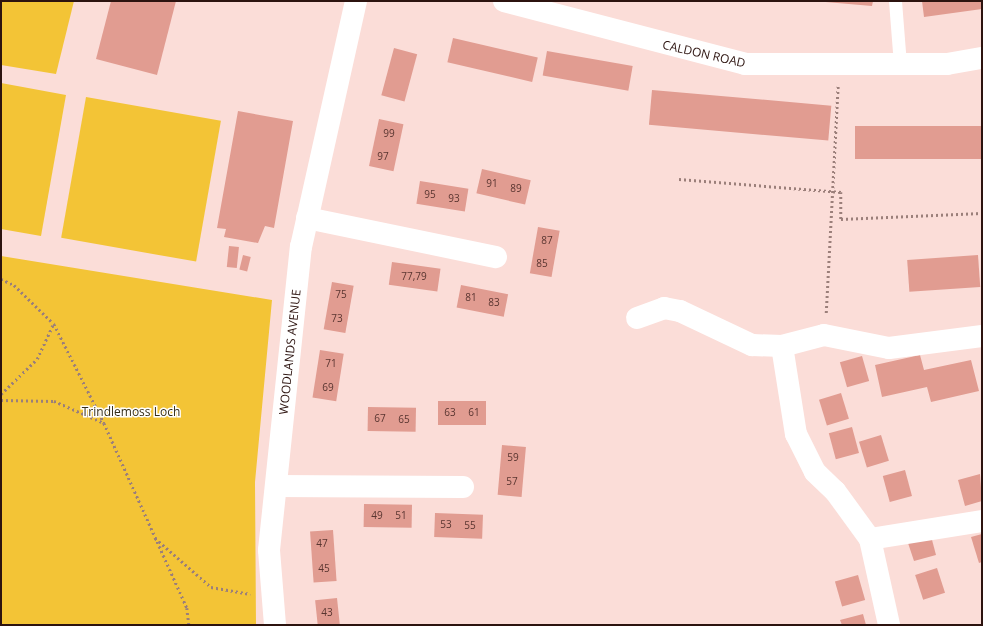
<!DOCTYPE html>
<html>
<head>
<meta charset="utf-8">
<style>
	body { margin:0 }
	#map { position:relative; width:983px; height:626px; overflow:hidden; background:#fbddd8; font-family:"Open Sans",sans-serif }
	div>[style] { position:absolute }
	.green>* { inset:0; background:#f3c436; transform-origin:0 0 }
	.building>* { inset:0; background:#e19c91; transform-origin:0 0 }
	.path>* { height:2.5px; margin-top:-1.25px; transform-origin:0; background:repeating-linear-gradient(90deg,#9b7f7a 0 2px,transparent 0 5px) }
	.lane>* { height:13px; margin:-6.5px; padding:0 6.5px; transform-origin:6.5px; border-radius:6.5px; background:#fff }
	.street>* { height:22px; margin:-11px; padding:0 11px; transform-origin:11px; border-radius:11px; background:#fff }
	span { translate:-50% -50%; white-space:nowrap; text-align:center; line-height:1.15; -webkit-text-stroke:3px #fff; paint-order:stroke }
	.number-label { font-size:10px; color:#593530 }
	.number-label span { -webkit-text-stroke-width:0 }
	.street-label { font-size:12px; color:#2c130f }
	.park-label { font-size:12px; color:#362e18 }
	.frame { position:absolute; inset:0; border:2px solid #2c130f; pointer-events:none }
</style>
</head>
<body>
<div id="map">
	<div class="green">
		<i style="clip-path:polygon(1px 1px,74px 1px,56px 74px,1px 65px)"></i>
		<i style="clip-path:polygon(1px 83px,66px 95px,41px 236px,1px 229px)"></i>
		<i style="left:86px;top:97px;width:137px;height:143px;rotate:10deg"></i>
		<i style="clip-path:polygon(1px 256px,272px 300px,255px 482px,256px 625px,1px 625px)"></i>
	</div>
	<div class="building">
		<i style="clip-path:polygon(111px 1px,176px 1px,157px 75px,96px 59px)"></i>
		<i style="clip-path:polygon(814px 1px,873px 1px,872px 6px)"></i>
		<i style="clip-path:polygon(922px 1px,982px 1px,982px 9px,924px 17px)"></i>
		<i style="left:453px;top:38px;width:87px;height:25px;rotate:13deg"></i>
		<i style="left:394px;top:48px;width:24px;height:49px;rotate:15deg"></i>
		<i style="left:547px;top:51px;width:87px;height:25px;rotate:10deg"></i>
		<i style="left:652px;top:90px;width:180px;height:35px;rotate:5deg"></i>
		<i style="clip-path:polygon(238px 111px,293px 121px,274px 228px,265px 226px,258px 243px,224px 237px,226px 229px,217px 228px)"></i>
		<i style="left:379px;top:119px;width:25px;height:48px;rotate:12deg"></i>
		<i style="left:982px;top:126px;width:33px;height:127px;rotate:90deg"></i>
		<i style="left:482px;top:169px;width:50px;height:25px;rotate:13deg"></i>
		<i style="left:420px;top:181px;width:49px;height:23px;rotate:9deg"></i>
		<i style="left:538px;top:227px;width:22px;height:47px;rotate:10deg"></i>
		<i style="left:229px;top:246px;width:10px;height:21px;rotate:6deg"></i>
		<i style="left:243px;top:255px;width:8px;height:15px;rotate:14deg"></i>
		<i style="left:978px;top:255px;width:32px;height:71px;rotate:86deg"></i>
		<i style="left:392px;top:262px;width:49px;height:23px;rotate:8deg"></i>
		<i style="left:332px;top:282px;width:22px;height:48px;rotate:10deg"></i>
		<i style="left:461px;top:285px;width:48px;height:23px;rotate:11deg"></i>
		<i style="left:320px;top:350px;width:24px;height:48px;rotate:9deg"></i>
		<i style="clip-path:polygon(920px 355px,924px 370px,971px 360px,979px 391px,931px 402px,927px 387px,882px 397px,875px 365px)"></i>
		<i style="left:862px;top:356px;width:26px;height:23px;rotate:74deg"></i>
		<i style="left:841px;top:393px;width:27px;height:23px;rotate:73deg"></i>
		<i style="left:438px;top:401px;width:48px;height:24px"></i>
		<i style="left:368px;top:407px;width:48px;height:24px;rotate:1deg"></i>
		<i style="left:852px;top:427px;width:27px;height:24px;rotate:75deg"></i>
		<i style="left:881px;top:435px;width:27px;height:23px;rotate:73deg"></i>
		<i style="left:502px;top:445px;width:24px;height:50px;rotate:5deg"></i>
		<i style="left:905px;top:470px;width:27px;height:23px;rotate:75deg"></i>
		<i style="clip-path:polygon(980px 474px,982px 501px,965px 506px,958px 480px)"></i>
		<i style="left:364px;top:504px;width:48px;height:23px;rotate:1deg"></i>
		<i style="left:435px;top:513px;width:48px;height:24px;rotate:2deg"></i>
		<i style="left:333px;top:530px;width:51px;height:23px;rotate:86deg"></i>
		<i style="clip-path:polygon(982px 534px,982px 562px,979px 563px,971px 537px)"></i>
		<i style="clip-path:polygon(931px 536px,936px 555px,914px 561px,907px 540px)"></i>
		<i style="left:937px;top:568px;width:26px;height:23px;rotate:72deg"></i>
		<i style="left:858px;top:575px;width:26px;height:24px;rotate:74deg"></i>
		<i style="left:337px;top:598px;width:27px;height:22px;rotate:84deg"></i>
		<i style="clip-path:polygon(863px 614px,866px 625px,842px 625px,840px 620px)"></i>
	</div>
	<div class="path">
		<i style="left:679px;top:179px;width:163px;rotate:4.6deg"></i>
		<i style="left:841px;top:192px;width:27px;rotate:90deg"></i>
		<i style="left:841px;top:219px;width:141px;rotate:-2.4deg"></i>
		<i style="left:1px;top:279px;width:14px;rotate:25deg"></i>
		<i style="left:14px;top:285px;width:56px;rotate:44.3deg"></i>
		<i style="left:54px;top:324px;width:111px;rotate:63.2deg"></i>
		<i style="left:104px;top:423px;width:203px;rotate:65.8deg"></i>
		<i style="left:187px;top:608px;width:17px;rotate:83deg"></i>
		<i style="left:826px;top:313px;width:227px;rotate:-87deg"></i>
		<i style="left:1px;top:394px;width:50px;rotate:-44.2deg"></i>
		<i style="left:37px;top:359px;width:38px;rotate:-65deg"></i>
		<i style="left:1px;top:400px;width:53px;rotate:1.1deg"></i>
		<i style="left:54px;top:401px;width:55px;rotate:23.7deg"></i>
		<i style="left:155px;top:538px;width:74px;rotate:41.2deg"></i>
		<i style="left:211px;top:587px;width:40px;rotate:10deg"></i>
	</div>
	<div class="lane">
		<i style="left:895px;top:1px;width:63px;rotate:85.5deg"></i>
	</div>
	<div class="street">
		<i style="left:504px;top:1px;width:249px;rotate:14.6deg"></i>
		<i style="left:745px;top:64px;width:202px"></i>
		<i style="left:947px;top:64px;width:36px;rotate:-10deg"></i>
		<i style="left:307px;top:218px;width:193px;rotate:11.7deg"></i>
		<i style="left:637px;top:318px;width:29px;rotate:-20deg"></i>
		<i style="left:664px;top:308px;width:16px;rotate:11deg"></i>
		<i style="left:680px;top:311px;width:80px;rotate:25.3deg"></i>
		<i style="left:752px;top:345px;width:30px;rotate:2deg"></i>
		<i style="left:782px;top:346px;width:89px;rotate:81deg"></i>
		<i style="left:796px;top:434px;width:42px;rotate:63.4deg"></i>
		<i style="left:815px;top:472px;width:28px;rotate:44deg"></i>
		<i style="left:835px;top:491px;width:59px;rotate:53.9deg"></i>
		<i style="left:870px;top:539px;width:88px;rotate:77.5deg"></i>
		<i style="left:782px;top:346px;width:43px;rotate:-14.7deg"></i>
		<i style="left:824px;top:335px;width:66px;rotate:11.3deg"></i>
		<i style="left:889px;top:348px;width:94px;rotate:-7.4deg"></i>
		<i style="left:276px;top:486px;width:187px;rotate:0.3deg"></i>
		<i style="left:870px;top:539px;width:113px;rotate:-9.1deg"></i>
		<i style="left:275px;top:625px;width:75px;rotate:-94.6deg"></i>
		<i style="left:269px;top:550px;width:305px;rotate:-84deg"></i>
		<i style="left:301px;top:247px;width:252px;rotate:-77.4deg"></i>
	</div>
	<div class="number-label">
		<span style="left:389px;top:134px">99</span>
		<span style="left:383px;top:157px">97</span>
		<span style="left:492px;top:184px">91</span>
		<span style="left:516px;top:189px">89</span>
		<span style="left:430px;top:195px">95</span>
		<span style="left:454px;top:199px">93</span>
		<span style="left:547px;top:241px">87</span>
		<span style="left:542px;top:264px">85</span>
		<span style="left:414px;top:277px">77,79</span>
		<span style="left:341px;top:295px">75</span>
		<span style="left:471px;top:298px">81</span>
		<span style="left:494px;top:303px">83</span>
		<span style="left:337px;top:319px">73</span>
		<span style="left:331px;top:364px">71</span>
		<span style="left:328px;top:388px">69</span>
		<span style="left:450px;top:413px">63</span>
		<span style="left:474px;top:413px">61</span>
		<span style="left:380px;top:419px">67</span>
		<span style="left:404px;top:420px">65</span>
		<span style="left:513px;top:458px">59</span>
		<span style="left:512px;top:482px">57</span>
		<span style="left:377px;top:516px">49</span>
		<span style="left:401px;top:516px">51</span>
		<span style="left:446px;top:525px">53</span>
		<span style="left:470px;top:526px">55</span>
		<span style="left:322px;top:544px">47</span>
		<span style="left:324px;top:569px">45</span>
		<span style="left:327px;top:613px">43</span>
	</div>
	<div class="street-label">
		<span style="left:704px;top:54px;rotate:13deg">CALDON ROAD</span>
		<span style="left:290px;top:352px;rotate:-84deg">WOODLANDS AVENUE</span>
	</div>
	<div class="park-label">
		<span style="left:131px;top:412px">Trindlemoss Loch</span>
	</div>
	<div class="frame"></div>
</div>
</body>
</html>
